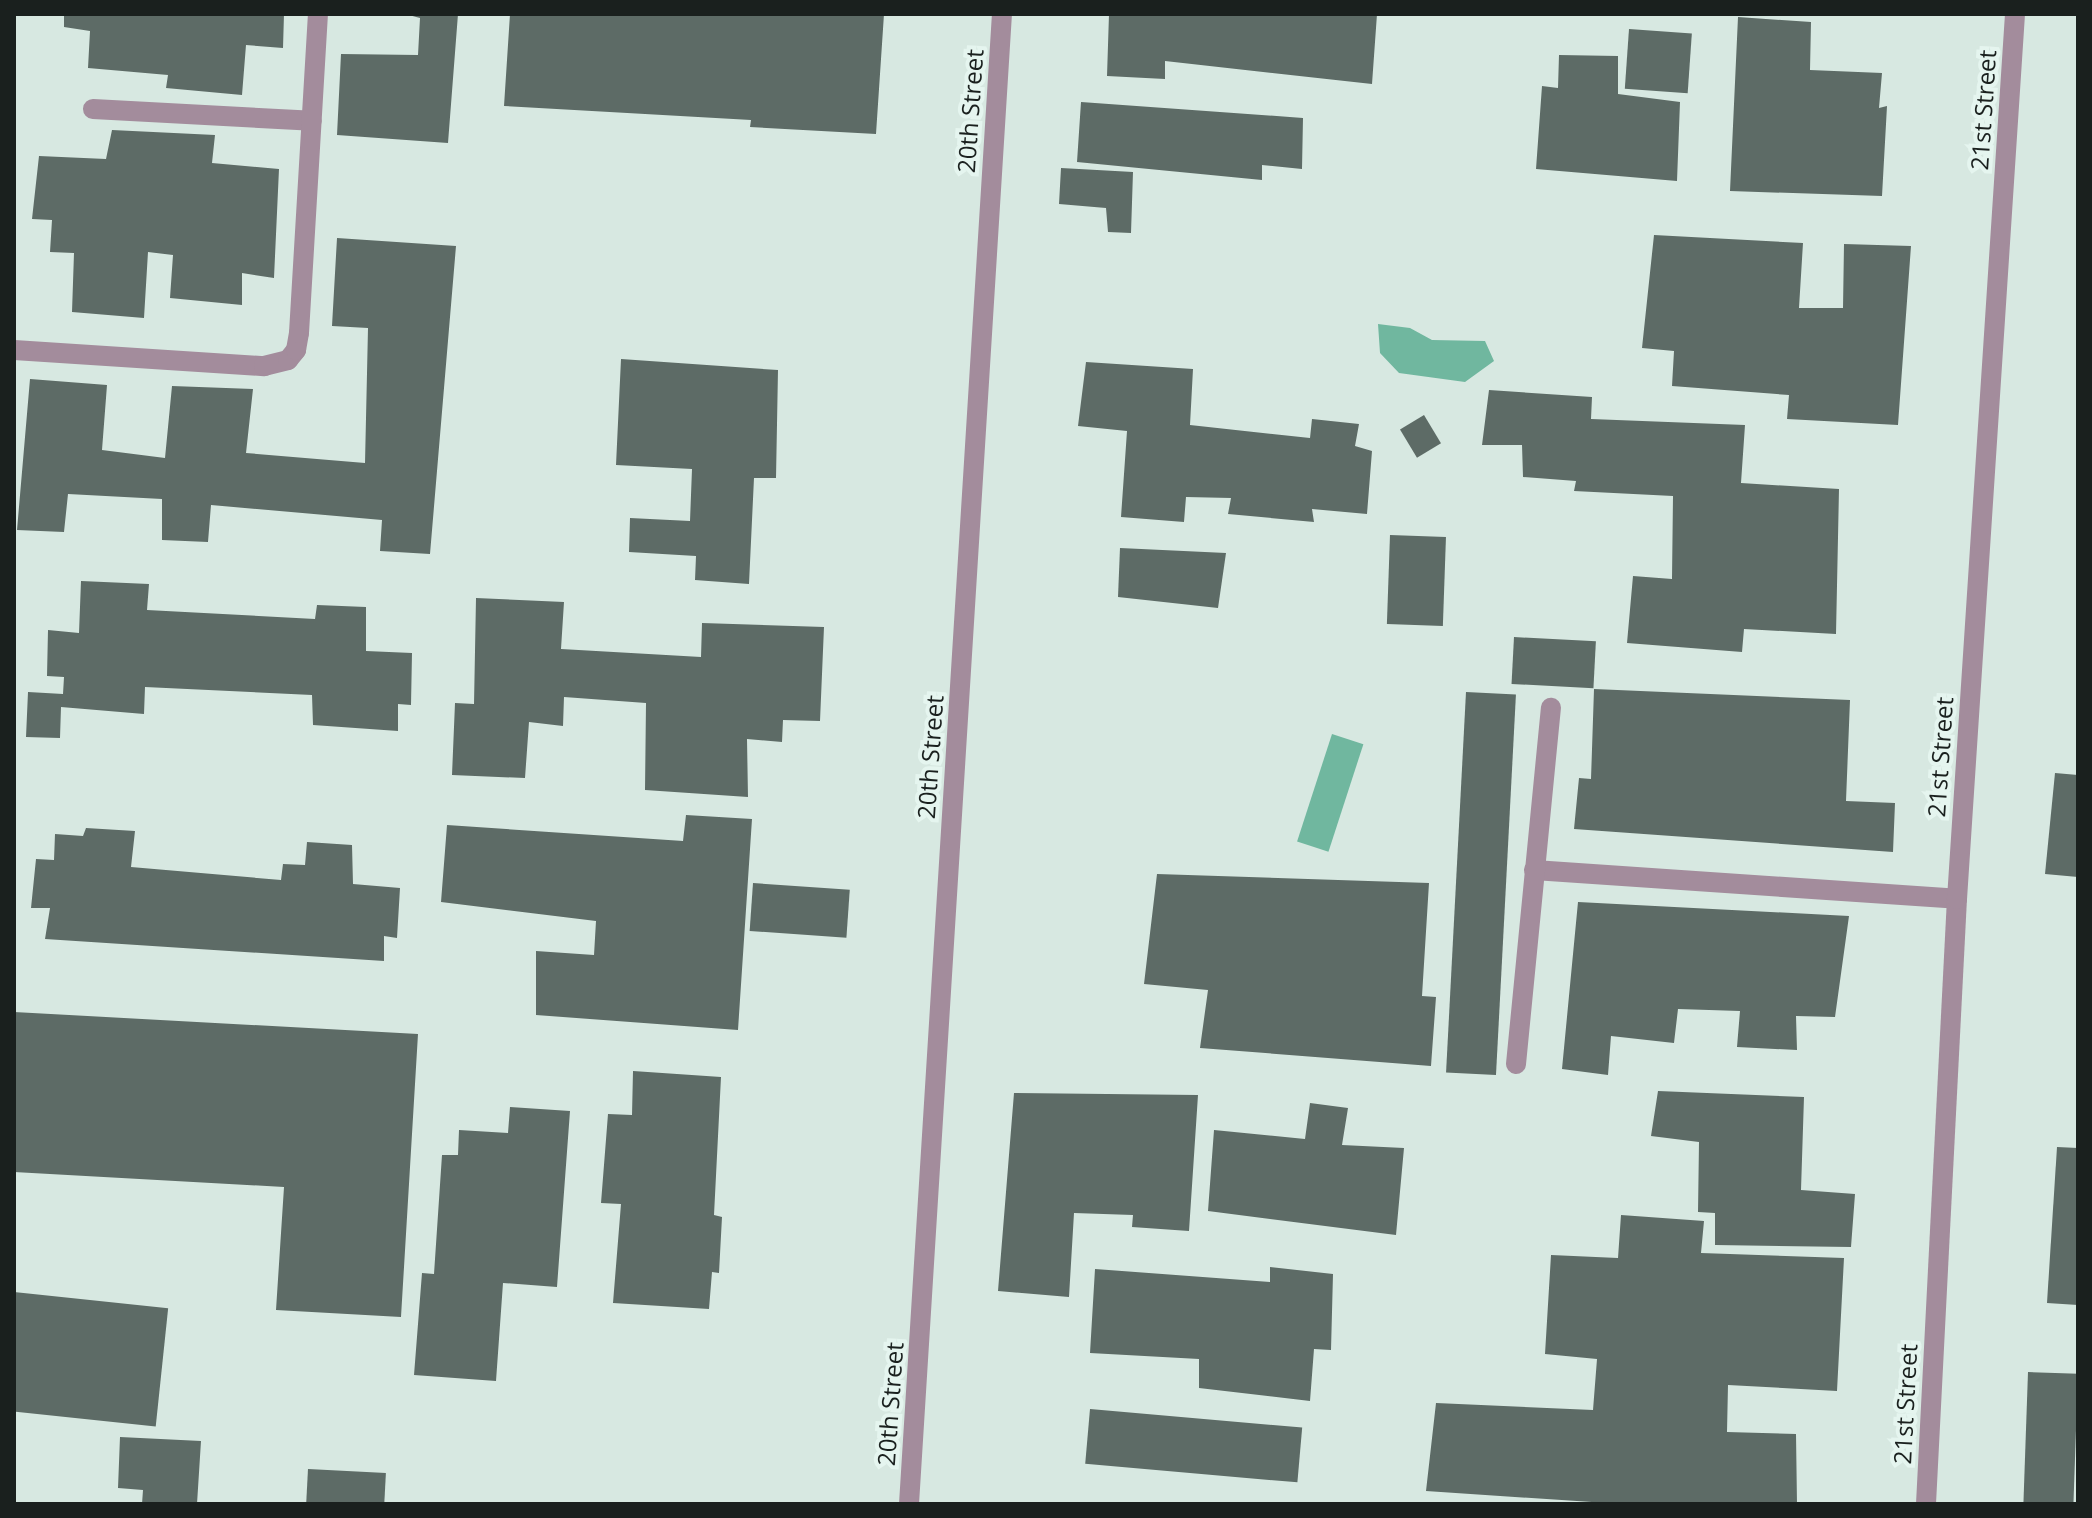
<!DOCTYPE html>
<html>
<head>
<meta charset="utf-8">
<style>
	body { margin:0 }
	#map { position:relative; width:2092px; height:1518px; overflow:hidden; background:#d7e8e1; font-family:"Open Sans",sans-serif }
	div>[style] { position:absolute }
	.water>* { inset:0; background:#70b79f; transform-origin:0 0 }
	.building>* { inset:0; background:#5d6b66; transform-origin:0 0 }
	.minor>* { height:20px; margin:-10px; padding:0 10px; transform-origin:10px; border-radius:10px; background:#a38c9c }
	span { translate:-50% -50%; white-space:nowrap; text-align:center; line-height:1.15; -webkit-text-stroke:8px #e5f5ef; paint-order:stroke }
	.street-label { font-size:24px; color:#1a201e }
	.frame { position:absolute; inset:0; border:16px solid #1a201e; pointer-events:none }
</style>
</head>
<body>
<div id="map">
	<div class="water">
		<i style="clip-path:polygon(1378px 324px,1410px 328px,1432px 340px,1485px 341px,1494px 361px,1465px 382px,1399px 373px,1380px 353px)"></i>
		<i style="left:1332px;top:734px;width:33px;height:113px;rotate:18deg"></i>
	</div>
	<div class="building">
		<i style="clip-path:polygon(64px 14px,284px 14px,283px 48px,246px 45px,242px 95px,166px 88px,168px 75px,88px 68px,90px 31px,64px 27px)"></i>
		<i style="clip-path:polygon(405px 14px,458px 14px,448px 143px,337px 135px,341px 54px,418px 55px,420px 18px)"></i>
		<i style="clip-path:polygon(510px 14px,884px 14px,876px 134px,750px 127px,751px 120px,504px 106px)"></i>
		<i style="clip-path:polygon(1109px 14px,1377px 14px,1372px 84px,1165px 61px,1165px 79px,1107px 76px)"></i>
		<i style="clip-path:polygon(1738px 17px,1811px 22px,1810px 70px,1882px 73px,1879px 108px,1887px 106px,1882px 196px,1730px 191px)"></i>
		<i style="left:1629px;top:29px;width:63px;height:60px;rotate:4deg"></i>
		<i style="clip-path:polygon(1559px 55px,1618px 56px,1618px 94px,1680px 102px,1677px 181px,1536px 169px,1542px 86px,1558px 88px)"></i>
		<i style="clip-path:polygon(1081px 102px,1303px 118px,1302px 169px,1262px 165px,1262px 180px,1077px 162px)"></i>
		<i style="clip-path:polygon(112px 130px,215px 135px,212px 163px,279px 169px,274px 278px,242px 273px,242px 305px,170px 298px,173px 255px,148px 252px,144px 318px,72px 312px,74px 253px,50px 252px,52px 220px,32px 219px,39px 156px,106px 159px)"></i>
		<i style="clip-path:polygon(1061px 168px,1133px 172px,1131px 233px,1108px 232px,1106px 208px,1059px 204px)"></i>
		<i style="clip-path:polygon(1654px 235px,1803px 243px,1799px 308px,1843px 308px,1844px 244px,1911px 246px,1898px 425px,1787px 419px,1789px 395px,1672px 386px,1674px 351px,1642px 348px)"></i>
		<i style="clip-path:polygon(337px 238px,456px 246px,430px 554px,380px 551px,382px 520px,211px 505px,208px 542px,162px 540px,162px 499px,68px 494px,64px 532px,17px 530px,30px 379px,107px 385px,102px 450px,165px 458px,172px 386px,253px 389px,246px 453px,365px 463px,368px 328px,332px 326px)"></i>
		<i style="clip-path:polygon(621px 359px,778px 370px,776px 478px,754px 478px,749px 584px,695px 580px,696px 556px,629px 552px,630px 518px,690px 521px,692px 469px,616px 465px)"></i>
		<i style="clip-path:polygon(1086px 362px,1193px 369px,1190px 425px,1310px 438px,1312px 419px,1359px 424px,1355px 446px,1372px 451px,1367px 514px,1312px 509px,1314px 522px,1228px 514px,1231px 498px,1186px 497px,1184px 522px,1121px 517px,1127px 431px,1078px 426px)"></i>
		<i style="clip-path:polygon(1489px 390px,1592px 397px,1591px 419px,1745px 425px,1741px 483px,1839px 489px,1836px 634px,1744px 629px,1742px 652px,1627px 643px,1633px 576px,1672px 579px,1673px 496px,1574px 491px,1576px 481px,1523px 477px,1522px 445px,1482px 445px)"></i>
		<i style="left:1424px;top:415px;width:33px;height:28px;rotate:59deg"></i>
		<i style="left:1390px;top:535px;width:56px;height:89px;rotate:2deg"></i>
		<i style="clip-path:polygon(1120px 548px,1226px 553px,1218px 608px,1118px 597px)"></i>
		<i style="clip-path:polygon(81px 581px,149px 584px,147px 610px,315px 619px,317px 605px,366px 607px,366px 651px,412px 653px,411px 705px,398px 704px,398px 731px,313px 725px,312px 695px,145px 687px,144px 714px,61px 707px,60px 738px,26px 737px,28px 692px,63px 694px,64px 677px,47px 676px,48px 630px,79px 633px)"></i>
		<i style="clip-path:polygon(476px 598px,564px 602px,561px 649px,701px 657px,702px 623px,824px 627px,820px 721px,783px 720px,782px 742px,747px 739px,748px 797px,645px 790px,646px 703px,564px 697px,563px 726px,529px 722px,525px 778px,452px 775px,455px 703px,474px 704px)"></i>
		<i style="left:1514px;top:637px;width:82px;height:47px;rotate:3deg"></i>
		<i style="clip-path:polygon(1594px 689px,1850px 700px,1846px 801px,1895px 803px,1893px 852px,1574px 829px,1579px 778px,1591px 779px)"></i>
		<i style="left:1466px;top:692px;width:50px;height:381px;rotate:3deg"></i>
		<i style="clip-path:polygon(2055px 773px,2078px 775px,2078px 877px,2045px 874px)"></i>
		<i style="clip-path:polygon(686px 815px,752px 819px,738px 1030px,536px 1015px,536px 951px,594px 955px,596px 921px,441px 902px,447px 825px,683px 841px)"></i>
		<i style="clip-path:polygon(86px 828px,135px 831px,131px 867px,281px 880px,283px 864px,305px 865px,307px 842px,352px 845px,353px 884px,400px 888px,397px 938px,384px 936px,384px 961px,45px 939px,50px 908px,31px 908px,36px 859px,54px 860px,55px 834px,83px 836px)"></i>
		<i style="clip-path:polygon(1157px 874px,1429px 883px,1422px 996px,1436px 997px,1431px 1066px,1200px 1048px,1208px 990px,1144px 984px)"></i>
		<i style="left:753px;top:883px;width:97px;height:48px;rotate:4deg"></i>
		<i style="clip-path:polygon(1578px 902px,1849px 916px,1835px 1017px,1796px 1016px,1797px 1050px,1737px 1047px,1740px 1011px,1678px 1009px,1674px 1043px,1611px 1036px,1608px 1075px,1562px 1069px)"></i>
		<i style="clip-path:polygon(14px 1012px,418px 1034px,401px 1317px,276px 1310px,284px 1187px,14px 1172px)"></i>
		<i style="clip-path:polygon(633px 1071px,721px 1077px,714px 1215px,722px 1217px,719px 1273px,712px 1272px,709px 1309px,613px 1303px,621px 1204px,601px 1203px,608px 1114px,632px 1115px)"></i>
		<i style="clip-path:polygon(1658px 1091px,1804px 1097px,1801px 1190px,1855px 1194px,1851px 1247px,1715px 1245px,1715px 1213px,1698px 1212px,1699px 1142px,1651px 1136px)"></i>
		<i style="clip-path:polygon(1014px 1093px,1198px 1095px,1189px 1231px,1132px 1227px,1133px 1215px,1074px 1213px,1069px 1297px,998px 1291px)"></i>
		<i style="clip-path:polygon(1310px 1103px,1348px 1108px,1342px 1145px,1404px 1148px,1396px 1235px,1208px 1211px,1214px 1130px,1305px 1139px)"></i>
		<i style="clip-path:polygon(510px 1107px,570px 1111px,557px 1287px,503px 1283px,496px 1381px,414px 1375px,422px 1273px,434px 1274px,442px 1155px,458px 1155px,459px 1130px,508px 1133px)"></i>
		<i style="clip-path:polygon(2057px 1147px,2078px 1148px,2078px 1305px,2047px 1303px)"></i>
		<i style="clip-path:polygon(1621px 1215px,1704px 1221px,1701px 1253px,1844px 1258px,1837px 1391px,1728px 1385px,1727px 1432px,1796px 1434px,1797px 1504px,1622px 1504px,1426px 1491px,1436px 1403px,1593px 1410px,1597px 1359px,1545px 1354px,1551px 1255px,1618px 1258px)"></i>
		<i style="clip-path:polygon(1270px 1267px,1333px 1274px,1331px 1350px,1314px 1349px,1310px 1401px,1199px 1388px,1199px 1359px,1090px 1353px,1095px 1269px,1270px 1282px)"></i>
		<i style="left:14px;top:1292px;width:155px;height:119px;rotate:6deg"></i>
		<i style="left:2028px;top:1372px;width:50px;height:132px;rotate:2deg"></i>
		<i style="left:1090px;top:1409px;width:213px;height:55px;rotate:5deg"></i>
		<i style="clip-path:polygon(120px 1437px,201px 1441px,197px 1504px,142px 1504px,143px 1490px,118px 1488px)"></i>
		<i style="left:308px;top:1469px;width:78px;height:35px;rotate:3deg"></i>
	</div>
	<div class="minor">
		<i style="left:93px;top:109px;width:219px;rotate:3.1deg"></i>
		<i style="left:14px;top:350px;width:251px;rotate:3.7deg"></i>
		<i style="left:264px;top:366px;width:25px;rotate:-14deg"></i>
		<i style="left:288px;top:360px;width:13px;rotate:-51deg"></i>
		<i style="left:296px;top:350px;width:17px;rotate:-80deg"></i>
		<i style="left:299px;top:333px;width:320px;rotate:-86.6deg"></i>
		<i style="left:1534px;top:870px;width:424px;rotate:3.9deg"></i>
		<i style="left:1516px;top:1064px;width:358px;rotate:-84.4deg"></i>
		<i style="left:909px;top:1504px;width:1493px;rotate:-86.43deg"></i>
		<i style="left:1926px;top:1504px;width:606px;rotate:-87.07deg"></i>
		<i style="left:1957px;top:899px;width:887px;rotate:-86.25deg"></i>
	</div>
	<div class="street-label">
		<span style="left:1983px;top:110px;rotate:-86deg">21st Street</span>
		<span style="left:970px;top:111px;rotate:-86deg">20th Street</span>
		<span style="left:930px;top:757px;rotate:-86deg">20th Street</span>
		<span style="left:1940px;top:757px;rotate:-86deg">21st Street</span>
		<span style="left:890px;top:1404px;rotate:-86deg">20th Street</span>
		<span style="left:1905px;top:1404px;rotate:-87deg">21st Street</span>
	</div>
	<div class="frame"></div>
</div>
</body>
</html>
